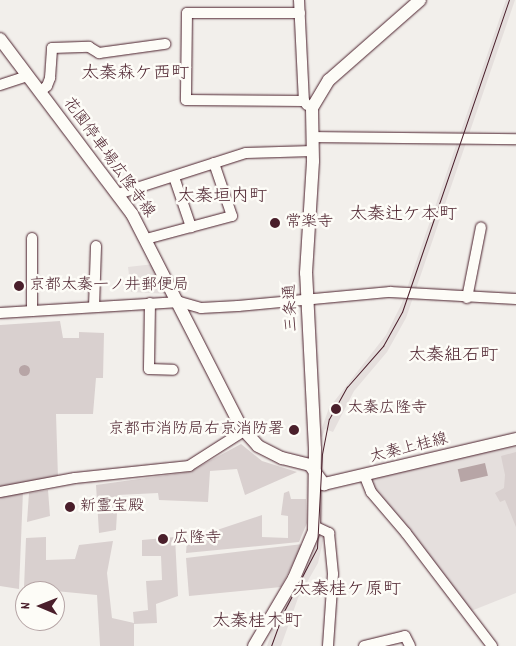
<!DOCTYPE html>
<html>
<head>
<meta charset="utf-8">
<style>
	body { margin:0 }
	#map { position:relative; width:516px; height:646px; overflow:hidden; background:#f2efeb; font-family:Dekko,"Klee One",sans-serif }
	div>[style] { position:absolute }
	.built>* { inset:0; background:#e5dfdd }
	.green>* { inset:0; background:#d9d0cf }
	.water>* { inset:0; background:#b7a5a6; transform-origin:0 0 }
	.round { border-radius:50% }
	.roads { filter:drop-shadow(0 0 1px #4a1f2b) drop-shadow(0 0 1px #4a1f2b) }
	.minor>* { height:10px; margin:-5px; padding:0 5px; transform-origin:5px; border-radius:5px; background:#fdfcf7 }
	.major>* { height:12px; margin:-6px; padding:0 6px; transform-origin:6px; border-radius:6px; background:#fdfcf7 }
	.tram>* { height:1px; margin:-0.5px; padding:0 0.5px; transform-origin:0.5px; border-radius:0.5px; background:#4a1f2b }
	.dots>* { width:14px; height:14px; translate:-50% -50%; box-sizing:border-box; border:2px solid #fdfcf7; border-radius:50% }
	span { translate:-50% -50%; white-space:nowrap; text-align:center; line-height:1.15; -webkit-text-stroke:5px #fdfcf7; paint-order:stroke }
	.street-label { font-size:16px; color:#4a1f2b }
	.poi-label { font-size:16px; color:#4a1f2b }
	.left { translate:0 -50%; text-align:left }
	.right { translate:-100% -50%; text-align:right }
	.neighbourhood-label { font-size:18px; color:#4a1f2b }
	.north { position:absolute; left:15px; top:581px; width:50px; height:50px; box-sizing:border-box; background:#fdfcf7; border:1px solid #b5a4a5; border-radius:50%; rotate:271deg; font-size:14px; font-weight:700; line-height:20px; text-align:center; color:#4a1f2b }
	.north::after { content:''; display:block; margin:auto; width:18px; height:22px; background:#4a1f2b; clip-path:polygon(50% 0,100% 100%,50% 72%,0 100%) }
</style>
</head>
<body>
<div id="map">
	<div class="built">
		<i style="clip-path:polygon(506px 0,515px 0,406px 318px,387px 352px,354px 391px,333px 432px,325px 429px,322px 437px,319px 436px,329px 408px,386px 335px,402px 303px)"></i>
		<i style="clip-path:polygon(154px 264px,169px 294px,131px 292px,128px 267px)"></i>
		<i style="clip-path:polygon(516px 444px,516px 593px,471px 611px,368px 480px)"></i>
		<i style="clip-path:polygon(316px 536px,324px 537px,318px 563px,298px 598px,281px 646px,267px 646px,278px 613px)"></i>
	</div>
	<div class="green">
		<i style="clip-path:polygon(60px 321px,63px 338px,79px 338px,79px 332px,104px 333px,103px 378px,96px 378px,93px 414px,56px 414px,58px 478px,0 490px,0 325px)"></i>
		<i style="clip-path:polygon(241px 444px,262px 461px,297px 472px,245px 495px,237px 469px,210px 471px,208px 502px,159px 500px,158px 493px,118px 495px,116px 530px,99px 533px,96px 485px,189px 472px)"></i>
		<i style="clip-path:polygon(516px 452px,516px 527px,505px 500px,500px 502px,495px 493px,504px 488px,505px 475px,501px 456px)"></i>
		<i style="clip-path:polygon(48px 490px,50px 516px,27px 522px,29px 493px)"></i>
		<i style="clip-path:polygon(23px 491px,19px 589px,0 586px,0 495px)"></i>
		<i style="clip-path:polygon(289px 491px,291px 499px,306px 499px,307px 523px,299px 542px,186px 553px,187px 540px,262px 515px,262px 537px,288px 538px,288px 516px,281px 515px,284px 493px)"></i>
		<i style="clip-path:polygon(46px 537px,46px 560px,75px 559px,79px 545px,113px 541px,107px 573px,112px 618px,134px 623px,133px 612px,148px 610px,146px 581px,162px 580px,161px 556px,142px 556px,142px 540px,175px 537px,178px 596px,156px 604px,157px 623px,134px 624px,134px 646px,100px 646px,97px 595px,24px 588px,26px 538px)"></i>
		<i style="clip-path:polygon(303px 544px,281px 587px,189px 596px,186px 558px)"></i>
	</div>
	<div class="water">
		<i class="round" style="left:18.5px;top:364.5px;width:11px;height:11px"></i>
		<i style="left:485px;top:463px;width:13px;height:28px;rotate:77deg"></i>
	</div>
	<div class="roads">
		<div class="minor">
			<i style="left:299px;top:0;width:101px;rotate:87.2deg"></i>
			<i style="left:304px;top:101px;width:5px;rotate:53deg"></i>
			<i style="left:300px;top:13px;width:113px;rotate:180deg"></i>
			<i style="left:187px;top:13px;width:87px;rotate:90.7deg"></i>
			<i style="left:186px;top:100px;width:118px;rotate:0.5deg"></i>
			<i style="left:0;top:85px;width:28px;rotate:-18deg"></i>
			<i style="left:40px;top:92px;width:9px;rotate:-41deg"></i>
			<i style="left:47px;top:86px;width:9px;rotate:-69deg"></i>
			<i style="left:50px;top:78px;width:30px;rotate:-86deg"></i>
			<i style="left:52px;top:48px;width:37px;rotate:-2deg"></i>
			<i style="left:89px;top:47px;width:12px;rotate:31deg"></i>
			<i style="left:99px;top:53px;width:67px;rotate:-7.8deg"></i>
			<i style="left:313px;top:137px;width:203px;rotate:0.6deg"></i>
			<i style="left:174px;top:177px;width:53px;rotate:71.2deg"></i>
			<i style="left:118px;top:194px;width:134px;rotate:-17.8deg"></i>
			<i style="left:246px;top:153px;width:67px;rotate:-1.7deg"></i>
			<i style="left:32px;top:238px;width:73px;rotate:90deg"></i>
			<i style="left:146px;top:239px;width:89px;rotate:-15deg"></i>
			<i style="left:232px;top:216px;width:56px;rotate:-108.8deg"></i>
			<i style="left:467px;top:298px;width:72px;rotate:-78.8deg"></i>
			<i style="left:150px;top:303px;width:66px;rotate:90.9deg"></i>
			<i style="left:149px;top:369px;width:24px;rotate:2deg"></i>
			<i style="left:94px;top:307px;width:61px;rotate:-88.1deg"></i>
			<i style="left:0;top:313px;width:180px;rotate:-3.5deg"></i>
			<i style="left:180px;top:302px;width:22px;rotate:16deg"></i>
			<i style="left:201px;top:308px;width:37px;rotate:-3deg"></i>
			<i style="left:238px;top:306px;width:153px;rotate:-5.3deg"></i>
			<i style="left:390px;top:292px;width:126px;rotate:3.2deg"></i>
			<i style="left:365px;top:477px;width:16px;rotate:68deg"></i>
			<i style="left:371px;top:492px;width:54px;rotate:49.5deg"></i>
			<i style="left:406px;top:533px;width:142px;rotate:52.7deg"></i>
			<i style="left:0;top:492px;width:76px;rotate:-10.6deg"></i>
			<i style="left:75px;top:478px;width:115px;rotate:-6deg"></i>
			<i style="left:189px;top:466px;width:65px;rotate:-32.5deg"></i>
			<i style="left:314px;top:526px;width:17px;rotate:25deg"></i>
			<i style="left:329px;top:533px;width:41px;rotate:84.4deg"></i>
			<i style="left:333px;top:574px;width:72px;rotate:94deg"></i>
			<i style="left:364px;top:646px;width:42px;rotate:-13.7deg"></i>
			<i style="left:405px;top:636px;width:11px;rotate:63deg"></i>
		</div>
		<div class="major">
			<i style="left:0;top:39px;width:219px;rotate:53deg"></i>
			<i style="left:132px;top:214px;width:239px;rotate:62.9deg"></i>
			<i style="left:241px;top:427px;width:25px;rotate:48deg"></i>
			<i style="left:258px;top:446px;width:27px;rotate:27deg"></i>
			<i style="left:282px;top:458px;width:29px;rotate:14deg"></i>
			<i style="left:310px;top:465px;width:24px;rotate:54deg"></i>
			<i style="left:324px;top:484px;width:197px;rotate:-13.2deg"></i>
			<i style="left:254px;top:646px;width:79px;rotate:-59.5deg"></i>
			<i style="left:294px;top:578px;width:51px;rotate:-66.9deg"></i>
			<i style="left:314px;top:531px;width:82px;rotate:-89.3deg"></i>
			<i style="left:315px;top:449px;width:176px;rotate:-92.9deg"></i>
			<i style="left:306px;top:273px;width:112px;rotate:-86.4deg"></i>
			<i style="left:313px;top:161px;width:53px;rotate:-91.1deg"></i>
			<i style="left:312px;top:108px;width:33px;rotate:-59deg"></i>
			<i style="left:329px;top:80px;width:121px;rotate:-41.3deg"></i>
		</div>
	</div>
	<div class="tram">
		<i style="left:271px;top:646px;width:35px;rotate:-70deg"></i>
		<i style="left:283px;top:613px;width:73px;rotate:-62.4deg"></i>
		<i style="left:317px;top:548px;width:94px;rotate:-87deg"></i>
		<i style="left:322px;top:454px;width:36px;rotate:-79deg"></i>
		<i style="left:329px;top:419px;width:37px;rotate:-61deg"></i>
		<i style="left:347px;top:387px;width:55px;rotate:-48.7deg"></i>
		<i style="left:383px;top:346px;width:39px;rotate:-61deg"></i>
		<i style="left:402px;top:312px;width:330px;rotate:-71.1deg"></i>
	</div>
	<div class="dots">
		<i style="left:275px;top:223px;background:#4a1f2b"></i>
		<i style="left:19px;top:286px;background:#4a1f2b"></i>
		<i style="left:336px;top:409px;background:#4a1f2b"></i>
		<i style="left:294px;top:430px;background:#4a1f2b"></i>
		<i style="left:70px;top:507px;background:#4a1f2b"></i>
		<i style="left:163px;top:539px;background:#4a1f2b"></i>
	</div>
	<div class="street-label">
		<span style="left:108px;top:158px;rotate:54deg">花園停車場広隆寺線</span>
		<span style="left:292px;top:308px;rotate:-93deg">三条通</span>
		<span style="left:409px;top:449px;rotate:-14deg">太秦上桂線</span>
	</div>
	<div class="poi-label">
		<span class="left" style="left:285px;top:223px">常楽寺</span>
		<span class="left" style="left:29px;top:286px">京都太秦一ノ井郵便局</span>
		<span class="left" style="left:347px;top:409px">太秦広隆寺</span>
		<span class="right" style="left:284px;top:430px">京都市消防局右京消防署</span>
		<span class="left" style="left:80px;top:507px">新霊宝殿</span>
		<span class="left" style="left:173px;top:539px">広隆寺</span>
	</div>
	<div class="neighbourhood-label">
		<span style="left:135px;top:75px">太秦森ケ西町</span>
		<span style="left:222px;top:198px">太秦垣内町</span>
		<span style="left:403px;top:216px">太秦辻ケ本町</span>
		<span style="left:453px;top:357px">太秦組石町</span>
		<span style="left:347px;top:591px">太秦桂ケ原町</span>
		<span style="left:257px;top:623px">太秦桂木町</span>
	</div>
	<div class="north">N</div>
</div>
</body>
</html>
